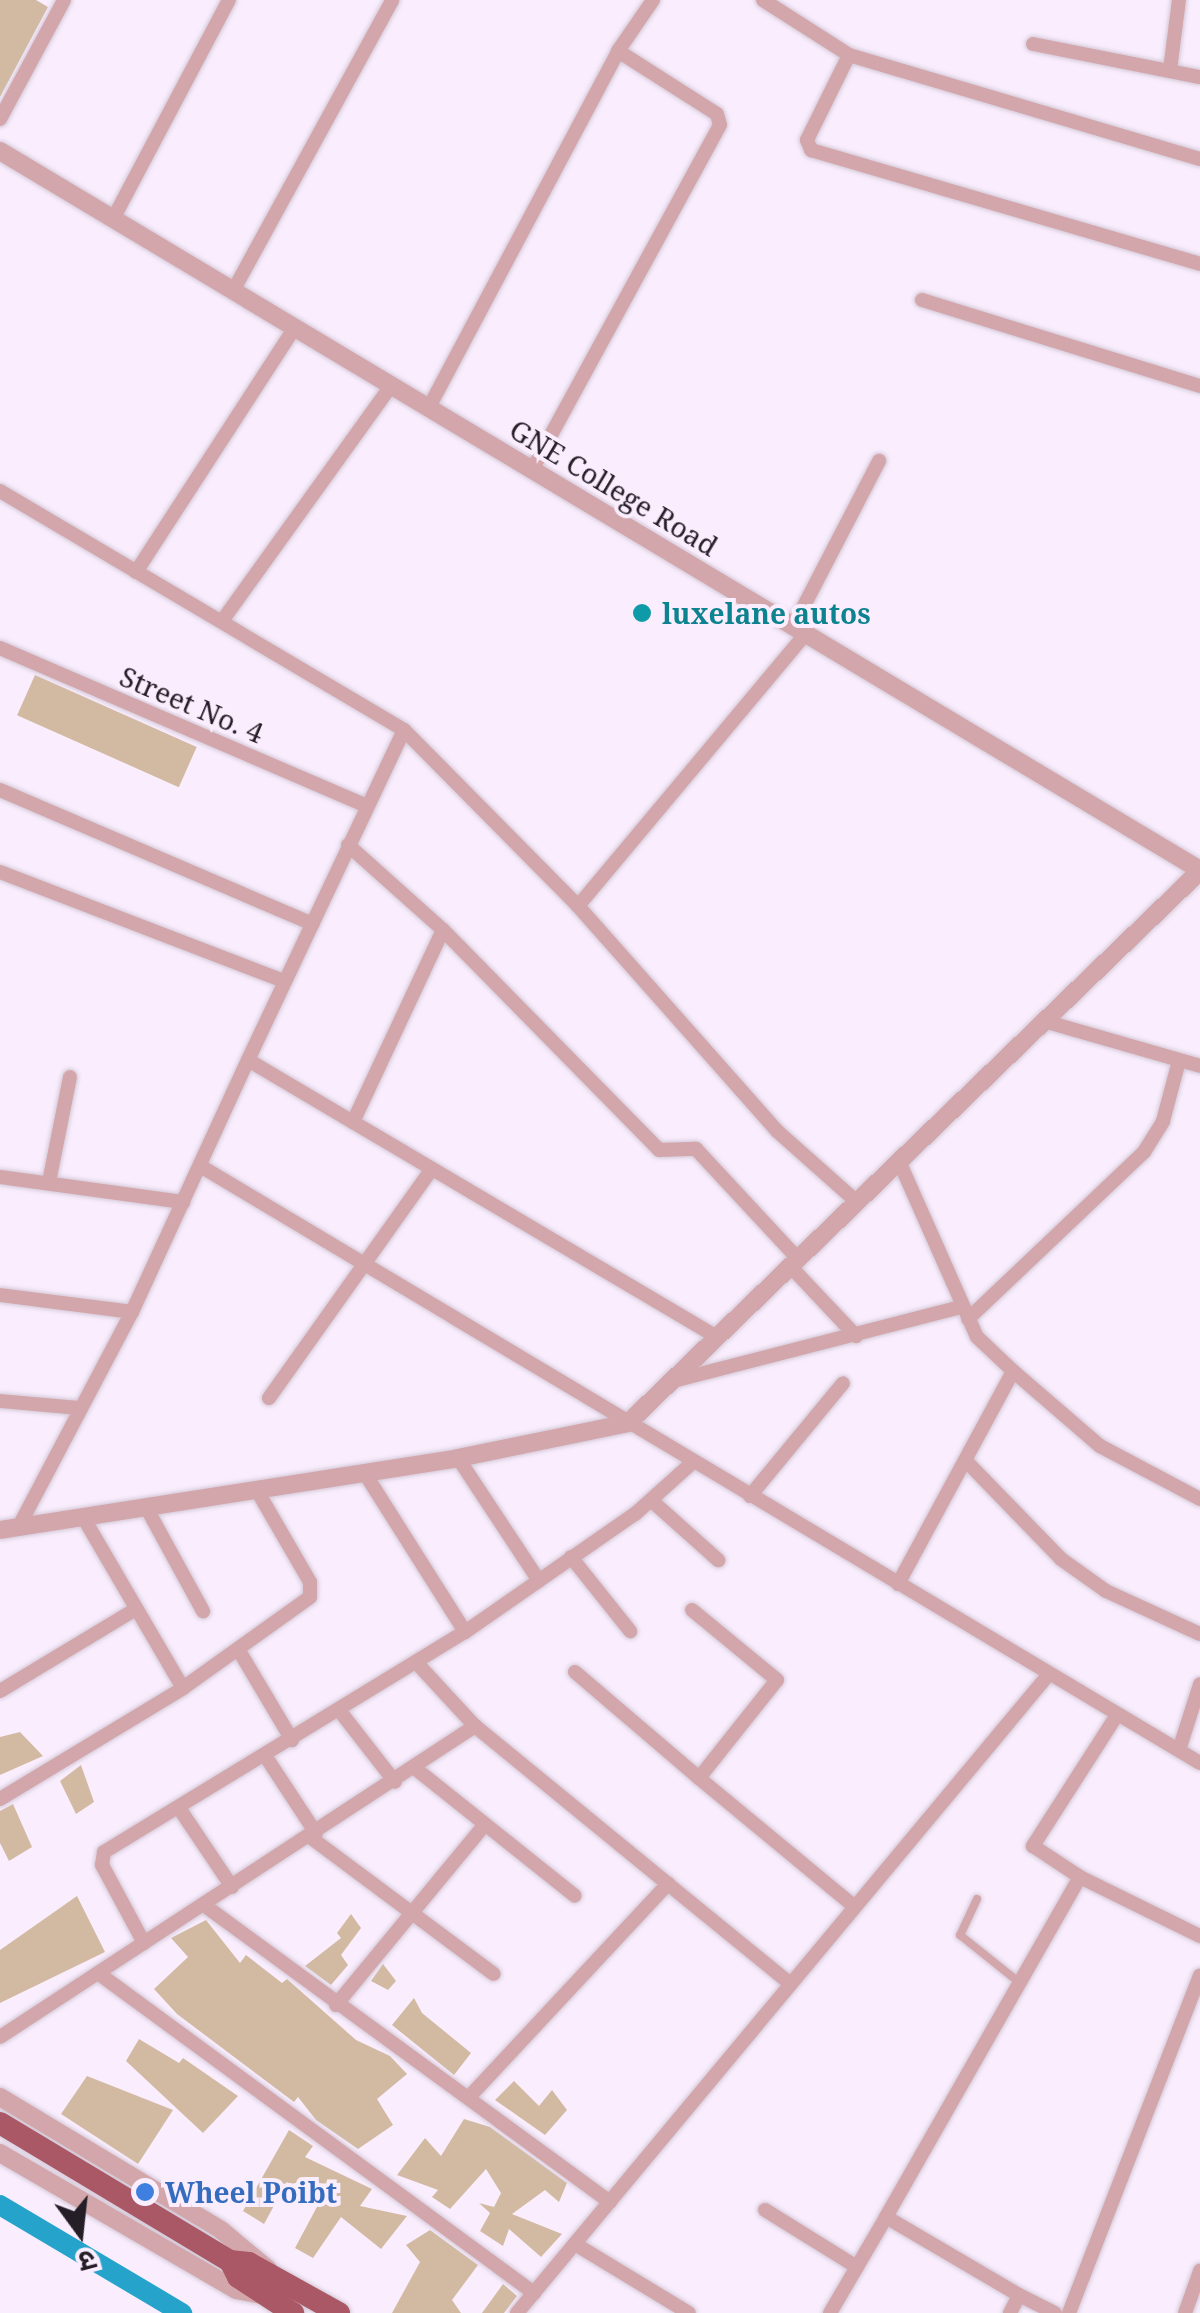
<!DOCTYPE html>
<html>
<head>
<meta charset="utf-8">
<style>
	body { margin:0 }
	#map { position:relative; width:1200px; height:2313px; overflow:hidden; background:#faeefe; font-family:"Noto Serif","Noto Sans Devanagari",serif }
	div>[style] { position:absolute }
	.canal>* { height:20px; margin:-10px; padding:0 10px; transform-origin:10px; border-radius:10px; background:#26a3cb }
	.building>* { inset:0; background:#d2baa2; transform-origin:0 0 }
	.roads { filter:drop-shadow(0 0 2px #d4c9d7) drop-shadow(0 0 2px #d4c9d7) }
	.service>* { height:8px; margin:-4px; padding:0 4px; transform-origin:4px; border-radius:4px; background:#d3a6ab }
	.minor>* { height:14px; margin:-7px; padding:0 7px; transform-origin:7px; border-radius:7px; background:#d3a6ab }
	.tertiary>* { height:18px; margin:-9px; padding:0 9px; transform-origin:9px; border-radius:9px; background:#d3a6ab }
	.trunk>* { height:22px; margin:-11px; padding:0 11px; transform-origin:11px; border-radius:11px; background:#aa5866 }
	.dots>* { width:28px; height:28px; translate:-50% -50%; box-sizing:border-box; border:5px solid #faeefe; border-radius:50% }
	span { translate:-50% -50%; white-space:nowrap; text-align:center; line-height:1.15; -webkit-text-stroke:8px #faeefe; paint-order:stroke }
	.street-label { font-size:28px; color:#251e27 }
	.culture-label { font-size:28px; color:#0d838f; font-weight:700 }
	.left { translate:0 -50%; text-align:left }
	.shop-label { font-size:28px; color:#366cbe; font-weight:700 }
	.north { position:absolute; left:30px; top:2183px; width:100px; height:100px; -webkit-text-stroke:8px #faeefe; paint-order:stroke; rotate:165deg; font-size:28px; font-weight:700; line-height:40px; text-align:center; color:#251e27 }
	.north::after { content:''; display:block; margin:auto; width:35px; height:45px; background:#251e27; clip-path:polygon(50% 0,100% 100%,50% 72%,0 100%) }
</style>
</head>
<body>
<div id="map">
	<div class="canal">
		<i style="left:0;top:2205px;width:212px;rotate:30.7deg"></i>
	</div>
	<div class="building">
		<i style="clip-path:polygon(0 0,36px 0,48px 7px,0 97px)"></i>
		<i style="left:35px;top:675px;width:177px;height:44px;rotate:24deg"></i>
		<i style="clip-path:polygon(20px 1732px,43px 1756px,0 1775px,0 1737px)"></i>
		<i style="clip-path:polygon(81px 1765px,94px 1802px,76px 1814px,60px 1781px)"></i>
		<i style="clip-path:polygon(13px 1804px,32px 1847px,9px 1861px,0 1843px,0 1811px)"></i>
		<i style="clip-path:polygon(77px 1896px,105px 1952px,0 2003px,0 1950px)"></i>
		<i style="clip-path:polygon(351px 1914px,361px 1928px,341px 1955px,348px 1965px,331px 1985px,305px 1966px,341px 1938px,337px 1933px)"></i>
		<i style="clip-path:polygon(206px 1920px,240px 1963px,246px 1955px,282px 1983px,287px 1979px,356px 2040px,390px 2056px,407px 2074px,377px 2099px,393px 2125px,358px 2149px,316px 2120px,298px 2097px,294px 2102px,177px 2014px,154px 1989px,188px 1957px,171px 1938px)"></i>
		<i style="clip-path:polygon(383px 1964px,396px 1981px,388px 1990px,371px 1981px)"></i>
		<i style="clip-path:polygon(414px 1998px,422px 2013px,471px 2053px,454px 2075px,392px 2025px)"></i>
		<i style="clip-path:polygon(139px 2039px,179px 2063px,183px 2058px,238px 2096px,203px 2133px,126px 2061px)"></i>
		<i style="clip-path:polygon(87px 2076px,173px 2110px,138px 2164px,61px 2114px)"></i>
		<i style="clip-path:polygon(514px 2081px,539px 2106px,552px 2090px,567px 2110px,545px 2135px,495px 2100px)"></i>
		<i style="clip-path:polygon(464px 2119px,490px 2127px,567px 2183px,559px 2202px,545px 2190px,512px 2214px,562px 2234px,541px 2257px,509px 2229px,503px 2246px,480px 2231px,490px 2213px,479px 2203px,494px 2207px,501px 2193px,486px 2169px,450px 2209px,432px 2197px,438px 2190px,397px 2175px,425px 2138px,441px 2156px)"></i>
		<i style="clip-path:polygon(289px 2130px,313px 2146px,305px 2157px,372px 2189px,360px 2206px,407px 2216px,381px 2249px,341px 2217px,313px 2258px,295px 2248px,319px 2203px,287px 2182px,264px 2224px,243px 2211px)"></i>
		<i style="clip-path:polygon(430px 2230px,478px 2265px,452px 2300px,461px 2313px,392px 2313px,420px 2262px,406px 2245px)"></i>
		<i style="clip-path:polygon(503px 2284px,517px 2296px,504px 2313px,482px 2313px)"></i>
	</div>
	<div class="roads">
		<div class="service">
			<i style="left:977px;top:1899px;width:40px;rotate:115deg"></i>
			<i style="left:960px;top:1935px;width:77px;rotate:38.7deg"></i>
		</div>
		<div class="minor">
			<i style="left:763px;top:0;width:102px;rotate:32.6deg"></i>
			<i style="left:849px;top:55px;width:366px;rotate:16.5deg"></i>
			<i style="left:1033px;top:44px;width:170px;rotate:11.2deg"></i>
			<i style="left:618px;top:51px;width:62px;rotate:-55.5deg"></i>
			<i style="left:849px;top:55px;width:95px;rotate:116.3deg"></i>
			<i style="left:807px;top:140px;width:11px;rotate:68deg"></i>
			<i style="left:811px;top:150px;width:405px;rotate:16.3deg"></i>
			<i style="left:1170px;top:70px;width:71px;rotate:-82.7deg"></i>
			<i style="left:0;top:119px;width:135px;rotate:-61.7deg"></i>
			<i style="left:113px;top:219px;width:248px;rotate:-62.1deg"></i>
			<i style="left:233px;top:291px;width:332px;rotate:-61.3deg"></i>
			<i style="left:922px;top:300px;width:291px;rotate:17.2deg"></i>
			<i style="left:428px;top:409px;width:405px;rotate:-62deg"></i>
			<i style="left:618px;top:51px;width:117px;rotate:32.5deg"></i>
			<i style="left:717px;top:114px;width:11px;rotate:75deg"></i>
			<i style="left:720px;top:125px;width:394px;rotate:118.6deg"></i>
			<i style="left:0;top:491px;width:469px;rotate:30.6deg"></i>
			<i style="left:136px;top:572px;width:290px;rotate:-57deg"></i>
			<i style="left:222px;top:621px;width:288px;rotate:-54.3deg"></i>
			<i style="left:794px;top:625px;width:185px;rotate:-62.6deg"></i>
			<i style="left:0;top:648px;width:397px;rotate:23.3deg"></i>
			<i style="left:0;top:790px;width:340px;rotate:23.2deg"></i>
			<i style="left:348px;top:845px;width:127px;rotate:41.8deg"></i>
			<i style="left:443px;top:930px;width:308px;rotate:45.5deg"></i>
			<i style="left:659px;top:1150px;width:37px;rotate:-2deg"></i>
			<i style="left:696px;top:1149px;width:151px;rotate:47.1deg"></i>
			<i style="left:0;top:872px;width:304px;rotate:21deg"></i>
			<i style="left:578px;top:906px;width:357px;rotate:-50.1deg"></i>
			<i style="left:1047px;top:1022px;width:159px;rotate:16deg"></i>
			<i style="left:248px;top:1060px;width:365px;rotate:-64.7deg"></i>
			<i style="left:404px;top:730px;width:247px;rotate:45.3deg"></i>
			<i style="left:578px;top:906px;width:300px;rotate:48.5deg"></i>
			<i style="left:777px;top:1131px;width:107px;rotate:41.6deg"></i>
			<i style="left:353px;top:1122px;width:212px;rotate:-64.9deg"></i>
			<i style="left:202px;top:1167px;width:1162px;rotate:30.85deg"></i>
			<i style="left:0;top:1177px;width:185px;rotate:7.8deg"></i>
			<i style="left:49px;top:1182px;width:107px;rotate:-78.7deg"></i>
			<i style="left:791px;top:1267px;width:95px;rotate:46.7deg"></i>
			<i style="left:0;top:1295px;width:133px;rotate:7.3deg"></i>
			<i style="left:968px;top:1319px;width:243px;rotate:-43.5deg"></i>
			<i style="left:1144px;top:1152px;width:36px;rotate:-58deg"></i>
			<i style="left:1163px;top:1121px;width:62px;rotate:-75.1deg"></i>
			<i style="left:1013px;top:1371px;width:115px;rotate:40.8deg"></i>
			<i style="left:1100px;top:1446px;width:113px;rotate:27.9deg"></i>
			<i style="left:673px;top:1381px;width:298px;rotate:-14.4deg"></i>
			<i style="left:269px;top:1398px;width:281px;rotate:-54.6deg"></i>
			<i style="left:0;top:1401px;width:78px;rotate:5.1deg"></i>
			<i style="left:458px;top:1458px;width:147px;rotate:56.6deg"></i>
			<i style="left:968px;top:1463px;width:134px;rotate:45.9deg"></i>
			<i style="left:1061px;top:1559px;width:55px;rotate:35.4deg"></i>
			<i style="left:1106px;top:1591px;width:103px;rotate:24.6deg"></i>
			<i style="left:364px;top:1472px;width:189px;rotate:57.7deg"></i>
			<i style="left:750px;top:1496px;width:146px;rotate:-50.5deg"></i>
			<i style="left:652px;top:1501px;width:89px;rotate:41.8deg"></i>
			<i style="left:146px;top:1507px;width:119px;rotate:61.3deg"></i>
			<i style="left:83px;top:1517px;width:198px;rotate:59.7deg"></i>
			<i style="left:18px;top:1528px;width:244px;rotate:-62.2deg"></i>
			<i style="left:132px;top:1312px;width:277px;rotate:-65.3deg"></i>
			<i style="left:248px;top:1060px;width:545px;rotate:30.57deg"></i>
			<i style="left:571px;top:1557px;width:95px;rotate:51.4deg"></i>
			<i style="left:898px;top:1584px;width:242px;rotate:-61.6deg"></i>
			<i style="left:1013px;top:1371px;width:50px;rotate:-136.6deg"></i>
			<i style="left:977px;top:1337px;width:190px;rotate:-113.9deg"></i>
			<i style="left:238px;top:1649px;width:106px;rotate:59.3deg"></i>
			<i style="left:575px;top:1672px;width:163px;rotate:40.5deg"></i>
			<i style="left:699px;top:1778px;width:125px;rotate:-51.5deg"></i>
			<i style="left:777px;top:1680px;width:110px;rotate:-140.5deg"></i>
			<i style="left:0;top:1691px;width:159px;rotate:-31.1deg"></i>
			<i style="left:339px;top:1710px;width:91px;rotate:52.1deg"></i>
			<i style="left:1117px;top:1715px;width:156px;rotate:122.7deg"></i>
			<i style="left:1033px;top:1846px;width:56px;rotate:33.4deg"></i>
			<i style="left:1080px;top:1877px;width:134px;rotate:26.2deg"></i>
			<i style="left:475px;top:1726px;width:249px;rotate:39.3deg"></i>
			<i style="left:1179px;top:1750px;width:69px;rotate:-72.3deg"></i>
			<i style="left:266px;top:1757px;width:91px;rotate:56.7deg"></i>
			<i style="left:416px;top:1769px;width:203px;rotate:38.6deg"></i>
			<i style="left:699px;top:1778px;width:201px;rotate:39.6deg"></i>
			<i style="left:0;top:1799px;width:214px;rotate:-31.2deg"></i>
			<i style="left:183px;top:1688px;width:156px;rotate:-35.6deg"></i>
			<i style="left:310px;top:1597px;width:15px;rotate:-90deg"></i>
			<i style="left:310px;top:1582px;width:108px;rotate:-120.1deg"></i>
			<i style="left:179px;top:1808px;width:95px;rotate:56.1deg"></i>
			<i style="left:310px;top:1837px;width:229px;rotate:36.7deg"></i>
			<i style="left:204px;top:1905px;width:503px;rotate:36.19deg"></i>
			<i style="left:144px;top:1943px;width:89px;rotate:-118.3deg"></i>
			<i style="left:102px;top:1865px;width:13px;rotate:-81deg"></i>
			<i style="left:104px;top:1852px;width:423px;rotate:-31.4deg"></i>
			<i style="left:465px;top:1632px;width:207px;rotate:-34.8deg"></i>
			<i style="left:635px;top:1514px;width:78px;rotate:-41.9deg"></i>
			<i style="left:98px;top:1973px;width:541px;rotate:36.28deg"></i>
			<i style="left:336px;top:2005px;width:234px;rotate:-50.5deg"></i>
			<i style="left:0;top:2037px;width:568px;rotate:-33.21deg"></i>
			<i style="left:475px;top:1726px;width:87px;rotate:-132.7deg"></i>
			<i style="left:471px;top:2095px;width:289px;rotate:-47deg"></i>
			<i style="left:668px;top:1884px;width:155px;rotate:39.2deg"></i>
			<i style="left:765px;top:2210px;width:108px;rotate:31.8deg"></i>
			<i style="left:886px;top:2217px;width:391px;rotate:-60.3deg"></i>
			<i style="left:575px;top:2244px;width:133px;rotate:31.2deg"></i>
			<i style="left:517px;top:2313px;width:831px;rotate:-50.22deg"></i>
			<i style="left:830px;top:2313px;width:111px;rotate:-59.7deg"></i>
			<i style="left:886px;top:2217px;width:154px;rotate:30.4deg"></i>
			<i style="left:1010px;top:2313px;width:20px;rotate:-63deg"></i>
			<i style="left:1019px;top:2295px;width:40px;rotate:26.6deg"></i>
			<i style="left:1069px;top:2313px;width:362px;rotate:-68.8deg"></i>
			<i style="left:1185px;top:2313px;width:45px;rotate:-70.3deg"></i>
		</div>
		<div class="tertiary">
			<i style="left:0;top:151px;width:1399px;rotate:30.93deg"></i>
			<i style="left:0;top:1530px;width:464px;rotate:-8.9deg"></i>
			<i style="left:458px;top:1458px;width:174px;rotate:-11.6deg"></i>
			<i style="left:628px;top:1423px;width:795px;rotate:-43.98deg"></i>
			<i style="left:0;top:2097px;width:258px;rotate:31deg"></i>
			<i style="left:221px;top:2230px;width:61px;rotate:39.7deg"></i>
			<i style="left:0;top:2153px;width:273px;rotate:30.1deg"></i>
			<i style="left:236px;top:2290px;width:26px;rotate:11deg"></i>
		</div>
		<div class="trunk">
			<i style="left:0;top:2123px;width:268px;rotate:31deg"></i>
			<i style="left:230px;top:2261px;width:19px;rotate:6deg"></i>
			<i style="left:249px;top:2263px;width:103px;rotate:29.1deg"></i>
			<i style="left:230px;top:2261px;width:18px;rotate:63deg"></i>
			<i style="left:238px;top:2277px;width:66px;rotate:33.2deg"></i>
		</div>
	</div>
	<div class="dots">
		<i style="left:642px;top:613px;background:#0f9aa8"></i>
		<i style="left:145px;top:2192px;background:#3f7fe0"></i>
	</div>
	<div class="street-label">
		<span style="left:614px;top:487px;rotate:31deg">GNE College Road</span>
		<span style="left:192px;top:704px;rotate:23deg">Street No. 4</span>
	</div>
	<div class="culture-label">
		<span class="left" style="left:662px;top:613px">luxelane autos</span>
	</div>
	<div class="shop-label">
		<span class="left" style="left:165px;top:2192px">Wheel Poibt</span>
	</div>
	<div class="north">उ</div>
</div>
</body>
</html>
